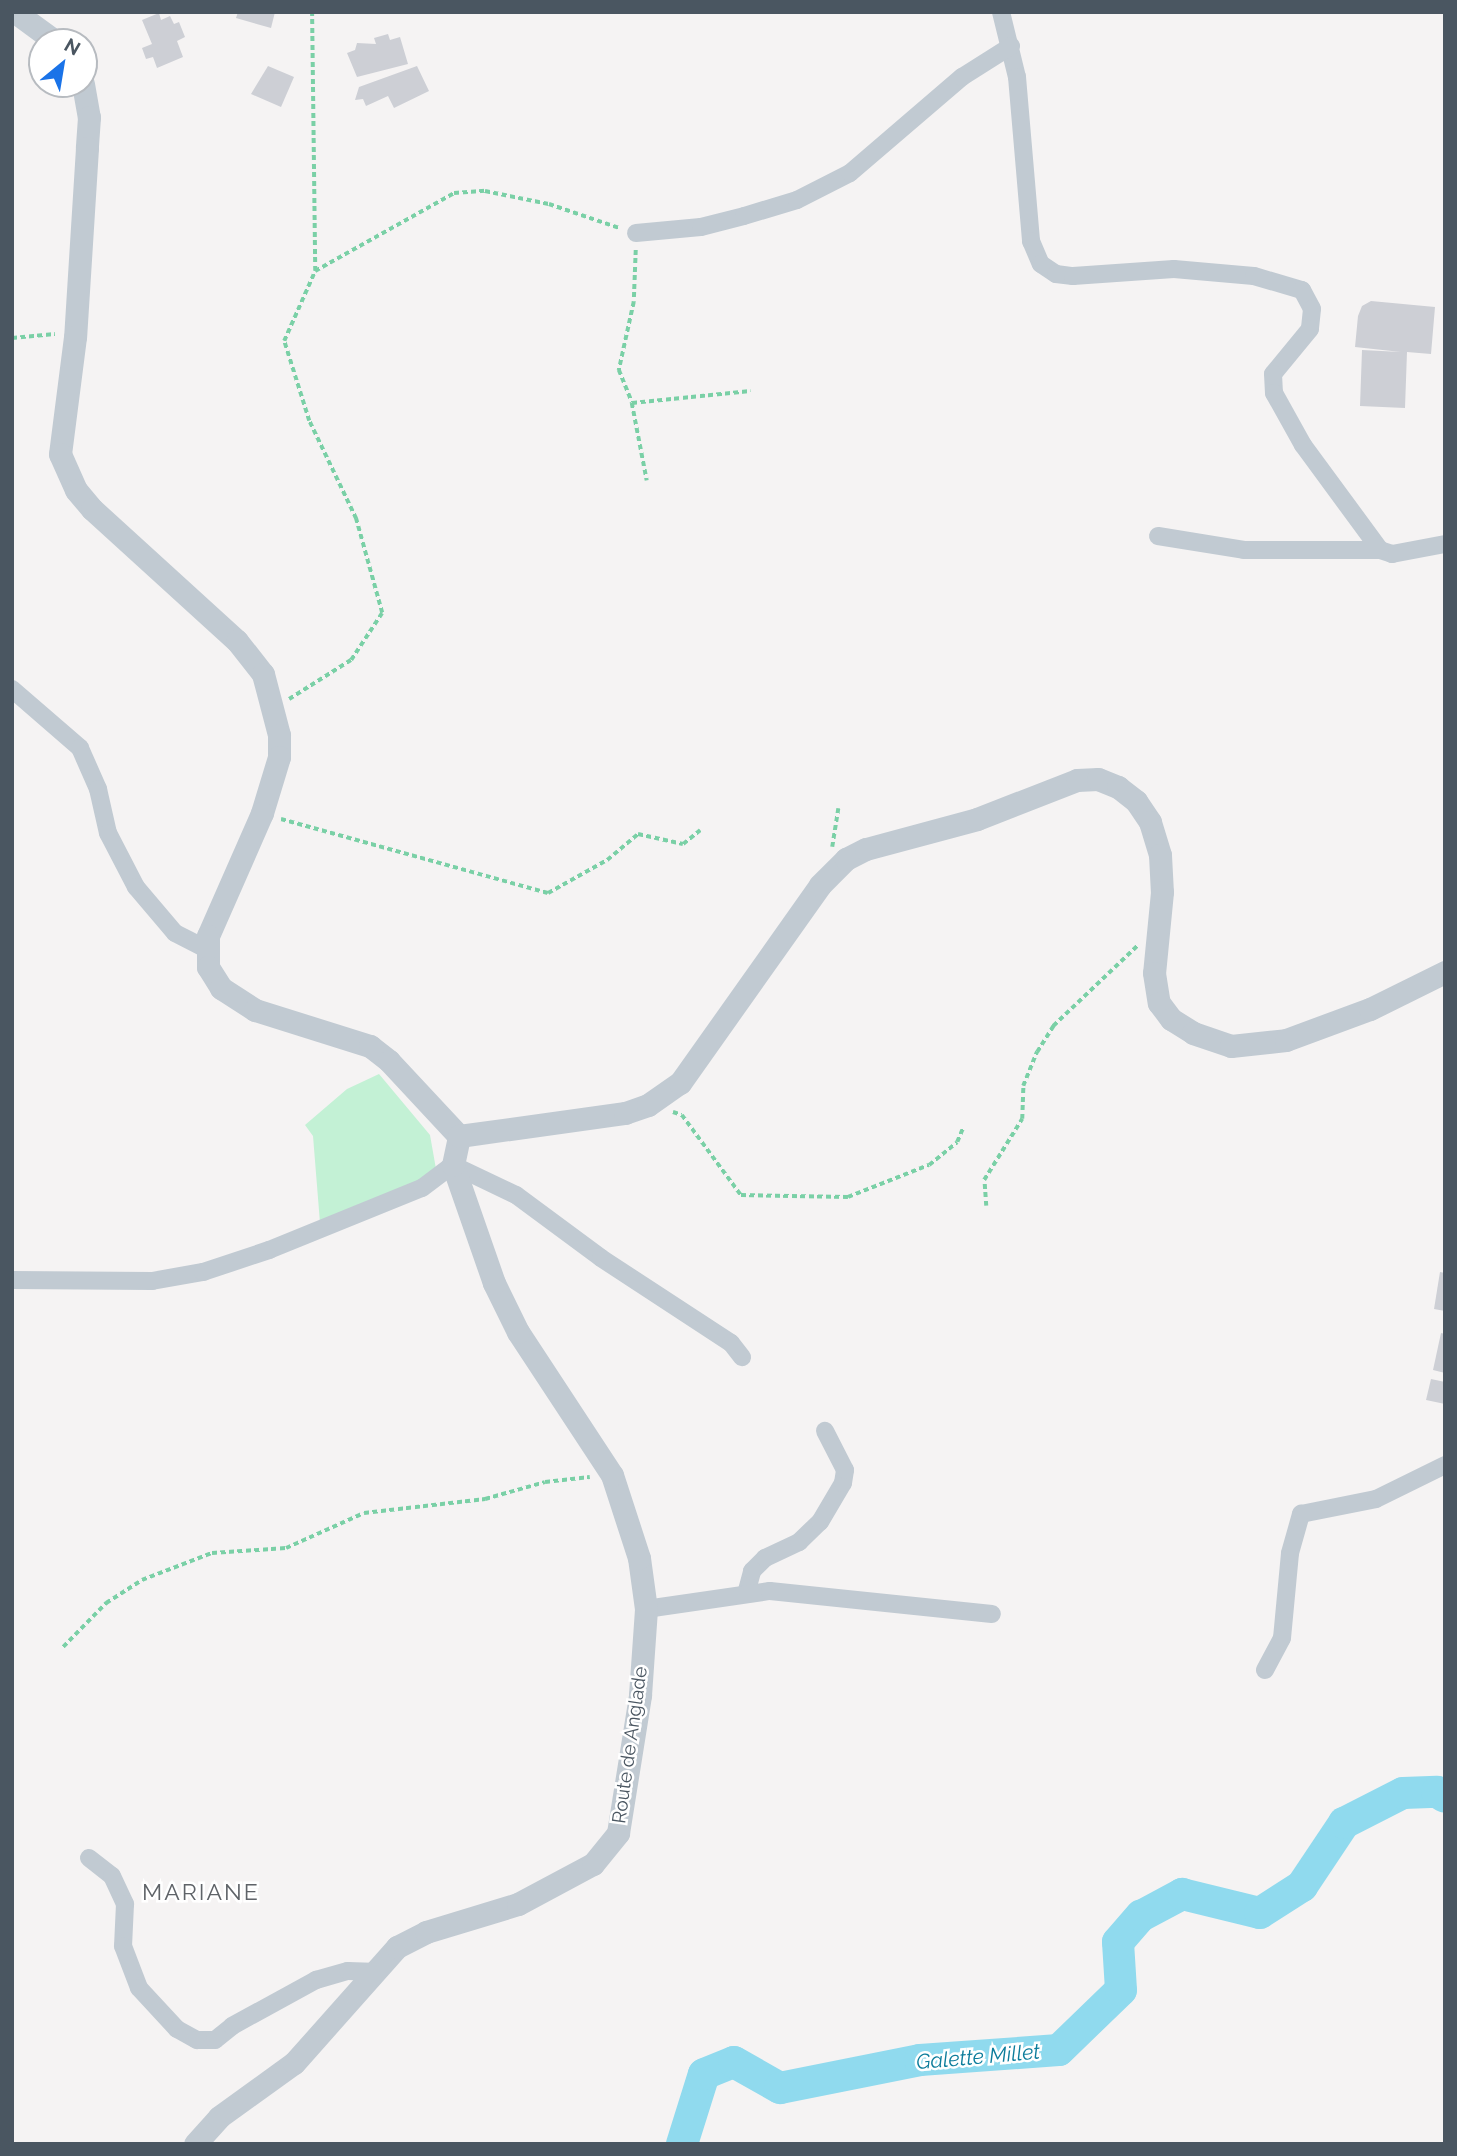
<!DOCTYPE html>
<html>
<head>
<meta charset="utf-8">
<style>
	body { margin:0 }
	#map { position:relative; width:1457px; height:2156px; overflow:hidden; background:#f5f3f3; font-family:Raleway,sans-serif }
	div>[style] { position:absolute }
	.green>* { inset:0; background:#c3f1d5 }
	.river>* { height:32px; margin:-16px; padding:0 16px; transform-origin:16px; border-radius:16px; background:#90daee }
	.building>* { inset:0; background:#cdcfd5 }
	.path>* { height:3.5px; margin-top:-1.75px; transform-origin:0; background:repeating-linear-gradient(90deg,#7ad0a6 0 5px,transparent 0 8.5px) }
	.minor>* { height:18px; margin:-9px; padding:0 9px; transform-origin:9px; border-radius:9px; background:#c1cad2 }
	.tertiary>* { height:23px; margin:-11.5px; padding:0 11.5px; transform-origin:11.5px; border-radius:11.5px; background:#c1cad2 }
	span { translate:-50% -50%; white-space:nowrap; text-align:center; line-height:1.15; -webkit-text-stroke:5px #fff; paint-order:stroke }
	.street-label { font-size:19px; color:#4a5661 }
	.water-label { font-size:21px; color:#0c7c9b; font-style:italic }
	.quarter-label { font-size:23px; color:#5f6368; letter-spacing:2px }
	.frame { position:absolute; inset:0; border:14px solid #4a5661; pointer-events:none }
	.north { position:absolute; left:28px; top:28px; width:70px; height:70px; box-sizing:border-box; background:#fff; border:2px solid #b7bbc0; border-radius:50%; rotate:30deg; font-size:19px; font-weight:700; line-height:28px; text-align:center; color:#4a5661 }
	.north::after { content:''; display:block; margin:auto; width:24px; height:32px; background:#1a73e8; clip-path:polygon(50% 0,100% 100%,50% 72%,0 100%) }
</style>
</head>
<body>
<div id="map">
	<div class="green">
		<i style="clip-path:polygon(379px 1074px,430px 1135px,436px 1169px,433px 1179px,320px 1223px,313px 1136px,305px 1125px,347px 1089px)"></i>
	</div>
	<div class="river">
		<i style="left:682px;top:2144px;width:73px;rotate:-72.6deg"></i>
		<i style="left:704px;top:2074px;width:32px;rotate:-22deg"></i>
		<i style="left:734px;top:2062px;width:53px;rotate:29.5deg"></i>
		<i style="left:780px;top:2088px;width:143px;rotate:-11.3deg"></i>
		<i style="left:920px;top:2060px;width:139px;rotate:-4.1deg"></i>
		<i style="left:1059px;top:2050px;width:86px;rotate:-44.1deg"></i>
		<i style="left:1121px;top:1990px;width:48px;rotate:-93.6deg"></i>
		<i style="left:1118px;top:1942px;width:35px;rotate:-49deg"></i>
		<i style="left:1141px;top:1916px;width:47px;rotate:-28.2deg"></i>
		<i style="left:1182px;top:1894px;width:80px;rotate:13.7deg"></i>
		<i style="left:1260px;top:1913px;width:50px;rotate:-32.7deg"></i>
		<i style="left:1302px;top:1886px;width:76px;rotate:-56.3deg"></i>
		<i style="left:1344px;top:1823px;width:66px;rotate:-27deg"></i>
		<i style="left:1403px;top:1793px;width:34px;rotate:-2deg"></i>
		<i style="left:1437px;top:1792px;width:9px;rotate:32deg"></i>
	</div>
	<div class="building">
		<i style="clip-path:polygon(238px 12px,275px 12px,271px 28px,236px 18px)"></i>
		<i style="clip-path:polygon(159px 13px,161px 20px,170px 16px,174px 24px,179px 22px,185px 37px,177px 41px,183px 57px,157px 68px,153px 57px,146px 59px,142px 48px,152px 44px,142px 20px)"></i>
		<i style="clip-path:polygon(388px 34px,390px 40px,400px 37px,408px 64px,357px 77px,347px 53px,355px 50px,357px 43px,376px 44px,374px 38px)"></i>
		<i style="clip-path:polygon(268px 66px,294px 77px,281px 107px,251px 94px)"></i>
		<i style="clip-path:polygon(417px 66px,429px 91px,394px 108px,388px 96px,366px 106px,363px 99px,355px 100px,359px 87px)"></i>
		<i style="clip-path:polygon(1371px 301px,1435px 307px,1431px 354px,1407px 352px,1405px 408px,1360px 406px,1362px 350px,1401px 352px,1355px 347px,1358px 316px,1362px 306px)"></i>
		<i style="clip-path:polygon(1440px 1272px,1445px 1273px,1445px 1311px,1434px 1309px)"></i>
		<i style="clip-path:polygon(1441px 1333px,1445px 1334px,1445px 1373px,1433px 1370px)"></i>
		<i style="clip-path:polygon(1431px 1379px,1445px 1382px,1445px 1404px,1426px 1400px)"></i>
	</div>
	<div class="path">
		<i style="left:636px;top:250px;width:52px;rotate:92.2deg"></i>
		<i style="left:634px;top:302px;width:70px;rotate:102.4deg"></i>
		<i style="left:619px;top:370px;width:35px;rotate:68deg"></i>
		<i style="left:632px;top:403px;width:119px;rotate:-5.8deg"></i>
		<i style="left:315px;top:271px;width:159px;rotate:-29.3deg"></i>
		<i style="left:454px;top:193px;width:31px;rotate:-4deg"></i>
		<i style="left:485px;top:191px;width:65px;rotate:11.5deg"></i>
		<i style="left:549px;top:204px;width:74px;rotate:18.9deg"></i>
		<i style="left:12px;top:338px;width:43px;rotate:-5.3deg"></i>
		<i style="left:632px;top:403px;width:79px;rotate:79.1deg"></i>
		<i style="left:289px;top:699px;width:73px;rotate:-32.2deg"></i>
		<i style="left:351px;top:660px;width:56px;rotate:-56.6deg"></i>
		<i style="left:382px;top:613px;width:98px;rotate:-105.5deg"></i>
		<i style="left:356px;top:519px;width:109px;rotate:-115.6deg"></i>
		<i style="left:309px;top:421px;width:84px;rotate:-107.4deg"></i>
		<i style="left:284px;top:341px;width:77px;rotate:-66.1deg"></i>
		<i style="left:315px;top:271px;width:259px;rotate:-90.7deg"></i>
		<i style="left:281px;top:819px;width:277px;rotate:15.5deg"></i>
		<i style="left:548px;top:893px;width:68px;rotate:-29.2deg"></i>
		<i style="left:607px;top:860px;width:40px;rotate:-40deg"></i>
		<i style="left:638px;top:834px;width:46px;rotate:12.5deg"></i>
		<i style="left:683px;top:844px;width:22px;rotate:-39deg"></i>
		<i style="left:832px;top:847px;width:39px;rotate:-81deg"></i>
		<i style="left:673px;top:1112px;width:9px;rotate:18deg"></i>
		<i style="left:682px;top:1115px;width:99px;rotate:53.6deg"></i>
		<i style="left:741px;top:1195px;width:107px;rotate:1.1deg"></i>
		<i style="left:848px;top:1197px;width:87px;rotate:-21.6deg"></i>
		<i style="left:929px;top:1165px;width:36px;rotate:-39deg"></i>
		<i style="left:957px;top:1142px;width:15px;rotate:-67deg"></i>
		<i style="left:986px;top:1206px;width:26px;rotate:-94deg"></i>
		<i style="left:984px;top:1180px;width:72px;rotate:-58.1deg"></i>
		<i style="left:1022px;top:1119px;width:33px;rotate:-88deg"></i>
		<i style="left:1023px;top:1086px;width:37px;rotate:-68deg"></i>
		<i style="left:1037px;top:1052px;width:31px;rotate:-58deg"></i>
		<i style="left:1053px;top:1026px;width:117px;rotate:-43.6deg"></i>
		<i style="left:63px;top:1647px;width:62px;rotate:-45.7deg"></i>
		<i style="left:106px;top:1603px;width:43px;rotate:-32.6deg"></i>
		<i style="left:142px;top:1580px;width:75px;rotate:-21.1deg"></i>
		<i style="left:212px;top:1553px;width:74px;rotate:-3.9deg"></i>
		<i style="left:286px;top:1548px;width:85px;rotate:-24.2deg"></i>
		<i style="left:364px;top:1513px;width:122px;rotate:-6.6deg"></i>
		<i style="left:485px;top:1499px;width:62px;rotate:-15.8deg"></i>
		<i style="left:545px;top:1482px;width:45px;rotate:-6.3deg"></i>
	</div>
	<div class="minor">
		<i style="left:1001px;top:12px;width:67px;rotate:76.2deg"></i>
		<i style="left:1017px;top:77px;width:165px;rotate:85.1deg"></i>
		<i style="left:1031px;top:241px;width:25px;rotate:67deg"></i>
		<i style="left:1041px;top:264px;width:18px;rotate:34deg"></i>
		<i style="left:1056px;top:274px;width:17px;rotate:7deg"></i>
		<i style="left:1073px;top:276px;width:101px;rotate:-4deg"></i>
		<i style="left:1174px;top:269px;width:80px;rotate:5deg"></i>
		<i style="left:1254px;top:276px;width:50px;rotate:16.3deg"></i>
		<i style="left:1302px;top:290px;width:21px;rotate:62deg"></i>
		<i style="left:1312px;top:309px;width:20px;rotate:96deg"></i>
		<i style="left:1310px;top:329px;width:58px;rotate:129.4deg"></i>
		<i style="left:1273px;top:374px;width:19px;rotate:87deg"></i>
		<i style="left:1274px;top:393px;width:60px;rotate:60.9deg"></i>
		<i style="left:1303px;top:445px;width:130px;rotate:53.7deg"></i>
		<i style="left:1380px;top:550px;width:13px;rotate:18deg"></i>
		<i style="left:1392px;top:554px;width:54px;rotate:-10.7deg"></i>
		<i style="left:636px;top:233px;width:65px;rotate:-5.3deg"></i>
		<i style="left:701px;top:227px;width:44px;rotate:-14.3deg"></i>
		<i style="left:744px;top:216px;width:55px;rotate:-16.8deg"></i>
		<i style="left:797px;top:200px;width:59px;rotate:-27deg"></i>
		<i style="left:850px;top:173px;width:148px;rotate:-40.6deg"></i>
		<i style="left:962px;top:77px;width:58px;rotate:-32.3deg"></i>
		<i style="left:1158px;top:536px;width:87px;rotate:9.2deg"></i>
		<i style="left:1244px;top:550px;width:136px"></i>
		<i style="left:12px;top:689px;width:90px;rotate:40.9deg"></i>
		<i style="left:80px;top:748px;width:45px;rotate:66.3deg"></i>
		<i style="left:98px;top:789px;width:45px;rotate:77.2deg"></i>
		<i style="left:108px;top:833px;width:61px;rotate:62.6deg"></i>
		<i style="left:136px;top:887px;width:60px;rotate:49.7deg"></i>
		<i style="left:175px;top:933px;width:35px;rotate:27deg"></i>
		<i style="left:12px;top:1280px;width:140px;rotate:0.4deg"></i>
		<i style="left:152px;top:1281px;width:52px;rotate:-10deg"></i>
		<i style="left:203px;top:1272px;width:70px;rotate:-18.4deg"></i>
		<i style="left:269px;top:1250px;width:165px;rotate:-22.1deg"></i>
		<i style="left:422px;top:1188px;width:39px;rotate:-37deg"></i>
		<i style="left:453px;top:1165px;width:70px;rotate:25.5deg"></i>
		<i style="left:516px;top:1195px;width:106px;rotate:36.5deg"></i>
		<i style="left:601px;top:1258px;width:155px;rotate:33.2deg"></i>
		<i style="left:731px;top:1343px;width:18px;rotate:52deg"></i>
		<i style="left:746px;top:1594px;width:24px;rotate:-75deg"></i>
		<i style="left:752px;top:1571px;width:18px;rotate:-45deg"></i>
		<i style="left:765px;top:1558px;width:38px;rotate:-25deg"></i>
		<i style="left:799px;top:1542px;width:29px;rotate:-44deg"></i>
		<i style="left:820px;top:1522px;width:45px;rotate:-59.5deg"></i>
		<i style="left:843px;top:1483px;width:13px;rotate:-81deg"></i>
		<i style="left:845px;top:1470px;width:44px;rotate:-117.1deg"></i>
		<i style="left:646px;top:1609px;width:125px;rotate:-8.3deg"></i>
		<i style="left:770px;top:1591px;width:223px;rotate:5.9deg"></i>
		<i style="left:1265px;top:1670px;width:36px;rotate:-62deg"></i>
		<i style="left:1282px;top:1638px;width:85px;rotate:-84.6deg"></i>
		<i style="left:1290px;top:1553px;width:41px;rotate:-74.2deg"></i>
		<i style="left:1301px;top:1514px;width:76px;rotate:-11.3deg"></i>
		<i style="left:1376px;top:1499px;width:77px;rotate:-26.2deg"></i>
		<i style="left:89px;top:1858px;width:29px;rotate:38deg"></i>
		<i style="left:112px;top:1876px;width:31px;rotate:65deg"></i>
		<i style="left:125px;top:1904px;width:42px;rotate:92.7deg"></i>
		<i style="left:123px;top:1946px;width:45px;rotate:69.1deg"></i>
		<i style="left:139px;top:1988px;width:56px;rotate:47.2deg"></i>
		<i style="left:177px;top:2029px;width:23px;rotate:29deg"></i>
		<i style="left:197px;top:2040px;width:18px"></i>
		<i style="left:215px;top:2040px;width:22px;rotate:-39deg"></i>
		<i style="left:232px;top:2026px;width:96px;rotate:-28.7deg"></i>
		<i style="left:316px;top:1980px;width:33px;rotate:-16deg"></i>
		<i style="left:348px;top:1971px;width:23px;rotate:2deg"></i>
	</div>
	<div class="tertiary">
		<i style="left:15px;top:12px;width:51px;rotate:36.2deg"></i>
		<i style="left:83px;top:84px;width:34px;rotate:80deg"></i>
		<i style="left:89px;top:117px;width:31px;rotate:94deg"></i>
		<i style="left:87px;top:148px;width:189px;rotate:93.6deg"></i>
		<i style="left:75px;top:337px;width:118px;rotate:97.3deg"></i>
		<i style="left:60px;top:454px;width:39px;rotate:66deg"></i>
		<i style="left:76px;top:490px;width:25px;rotate:50deg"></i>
		<i style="left:92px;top:509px;width:196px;rotate:42.3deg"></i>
		<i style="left:237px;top:641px;width:42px;rotate:51.8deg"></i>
		<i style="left:263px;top:674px;width:63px;rotate:75.3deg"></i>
		<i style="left:279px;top:735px;width:22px;rotate:90deg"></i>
		<i style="left:279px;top:757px;width:59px;rotate:106.9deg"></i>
		<i style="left:262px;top:813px;width:134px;rotate:113.7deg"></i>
		<i style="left:208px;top:936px;width:31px;rotate:90deg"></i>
		<i style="left:208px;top:967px;width:25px;rotate:58deg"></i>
		<i style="left:221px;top:988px;width:40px;rotate:32.9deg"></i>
		<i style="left:255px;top:1010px;width:121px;rotate:17.4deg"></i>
		<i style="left:370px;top:1046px;width:24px;rotate:38deg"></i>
		<i style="left:389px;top:1061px;width:103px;rotate:47deg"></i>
		<i style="left:195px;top:2144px;width:36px;rotate:-48deg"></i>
		<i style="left:219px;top:2117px;width:92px;rotate:-35.8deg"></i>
		<i style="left:294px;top:2063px;width:155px;rotate:-48.4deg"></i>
		<i style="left:397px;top:1947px;width:33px;rotate:-27deg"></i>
		<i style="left:426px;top:1932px;width:96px;rotate:-16.9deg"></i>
		<i style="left:518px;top:1904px;width:85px;rotate:-28.1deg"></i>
		<i style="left:593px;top:1864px;width:40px;rotate:-51deg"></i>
		<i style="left:618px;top:1833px;width:140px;rotate:-80.9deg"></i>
		<i style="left:640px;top:1695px;width:86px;rotate:-86deg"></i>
		<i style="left:646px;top:1609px;width:51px;rotate:-97.8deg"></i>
		<i style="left:639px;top:1558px;width:87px;rotate:-108deg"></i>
		<i style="left:612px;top:1475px;width:171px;rotate:-123.3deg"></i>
		<i style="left:518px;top:1332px;width:55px;rotate:-116.1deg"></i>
		<i style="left:494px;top:1283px;width:125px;rotate:-109.2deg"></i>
		<i style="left:453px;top:1165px;width:30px;rotate:-78deg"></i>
		<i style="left:459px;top:1136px;width:168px;rotate:-7.9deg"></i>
		<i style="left:625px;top:1113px;width:24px;rotate:-19deg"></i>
		<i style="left:648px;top:1105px;width:39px;rotate:-35deg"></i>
		<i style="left:680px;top:1083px;width:242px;rotate:-54.7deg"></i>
		<i style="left:820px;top:885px;width:37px;rotate:-45deg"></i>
		<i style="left:846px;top:859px;width:22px;rotate:-27deg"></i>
		<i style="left:866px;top:849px;width:115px;rotate:-15.1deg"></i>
		<i style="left:977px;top:819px;width:107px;rotate:-21.3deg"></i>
		<i style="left:1077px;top:780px;width:21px;rotate:-3deg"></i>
		<i style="left:1098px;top:779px;width:22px;rotate:22deg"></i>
		<i style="left:1118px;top:787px;width:23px;rotate:38deg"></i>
		<i style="left:1136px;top:801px;width:25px;rotate:56deg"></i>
		<i style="left:1150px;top:822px;width:34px;rotate:73deg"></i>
		<i style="left:1160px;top:855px;width:37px;rotate:87deg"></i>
		<i style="left:1162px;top:892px;width:81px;rotate:95.6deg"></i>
		<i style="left:1154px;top:973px;width:30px;rotate:81deg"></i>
		<i style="left:1159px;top:1003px;width:20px;rotate:53deg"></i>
		<i style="left:1171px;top:1019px;width:26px;rotate:32deg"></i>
		<i style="left:1193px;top:1033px;width:40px;rotate:18.9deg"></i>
		<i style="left:1231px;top:1046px;width:55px;rotate:-6.2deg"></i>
		<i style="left:1286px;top:1040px;width:90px;rotate:-20.3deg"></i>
		<i style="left:1370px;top:1009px;width:84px;rotate:-26.3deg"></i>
	</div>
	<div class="street-label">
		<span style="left:630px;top:1745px;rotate:-82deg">Route de Anglade</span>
	</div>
	<div class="water-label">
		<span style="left:978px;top:2057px;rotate:-5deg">Galette Millet</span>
	</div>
	<div class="quarter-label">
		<span style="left:201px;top:1892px">MARIANE</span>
	</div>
	<div class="frame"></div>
	<div class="north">N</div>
</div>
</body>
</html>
